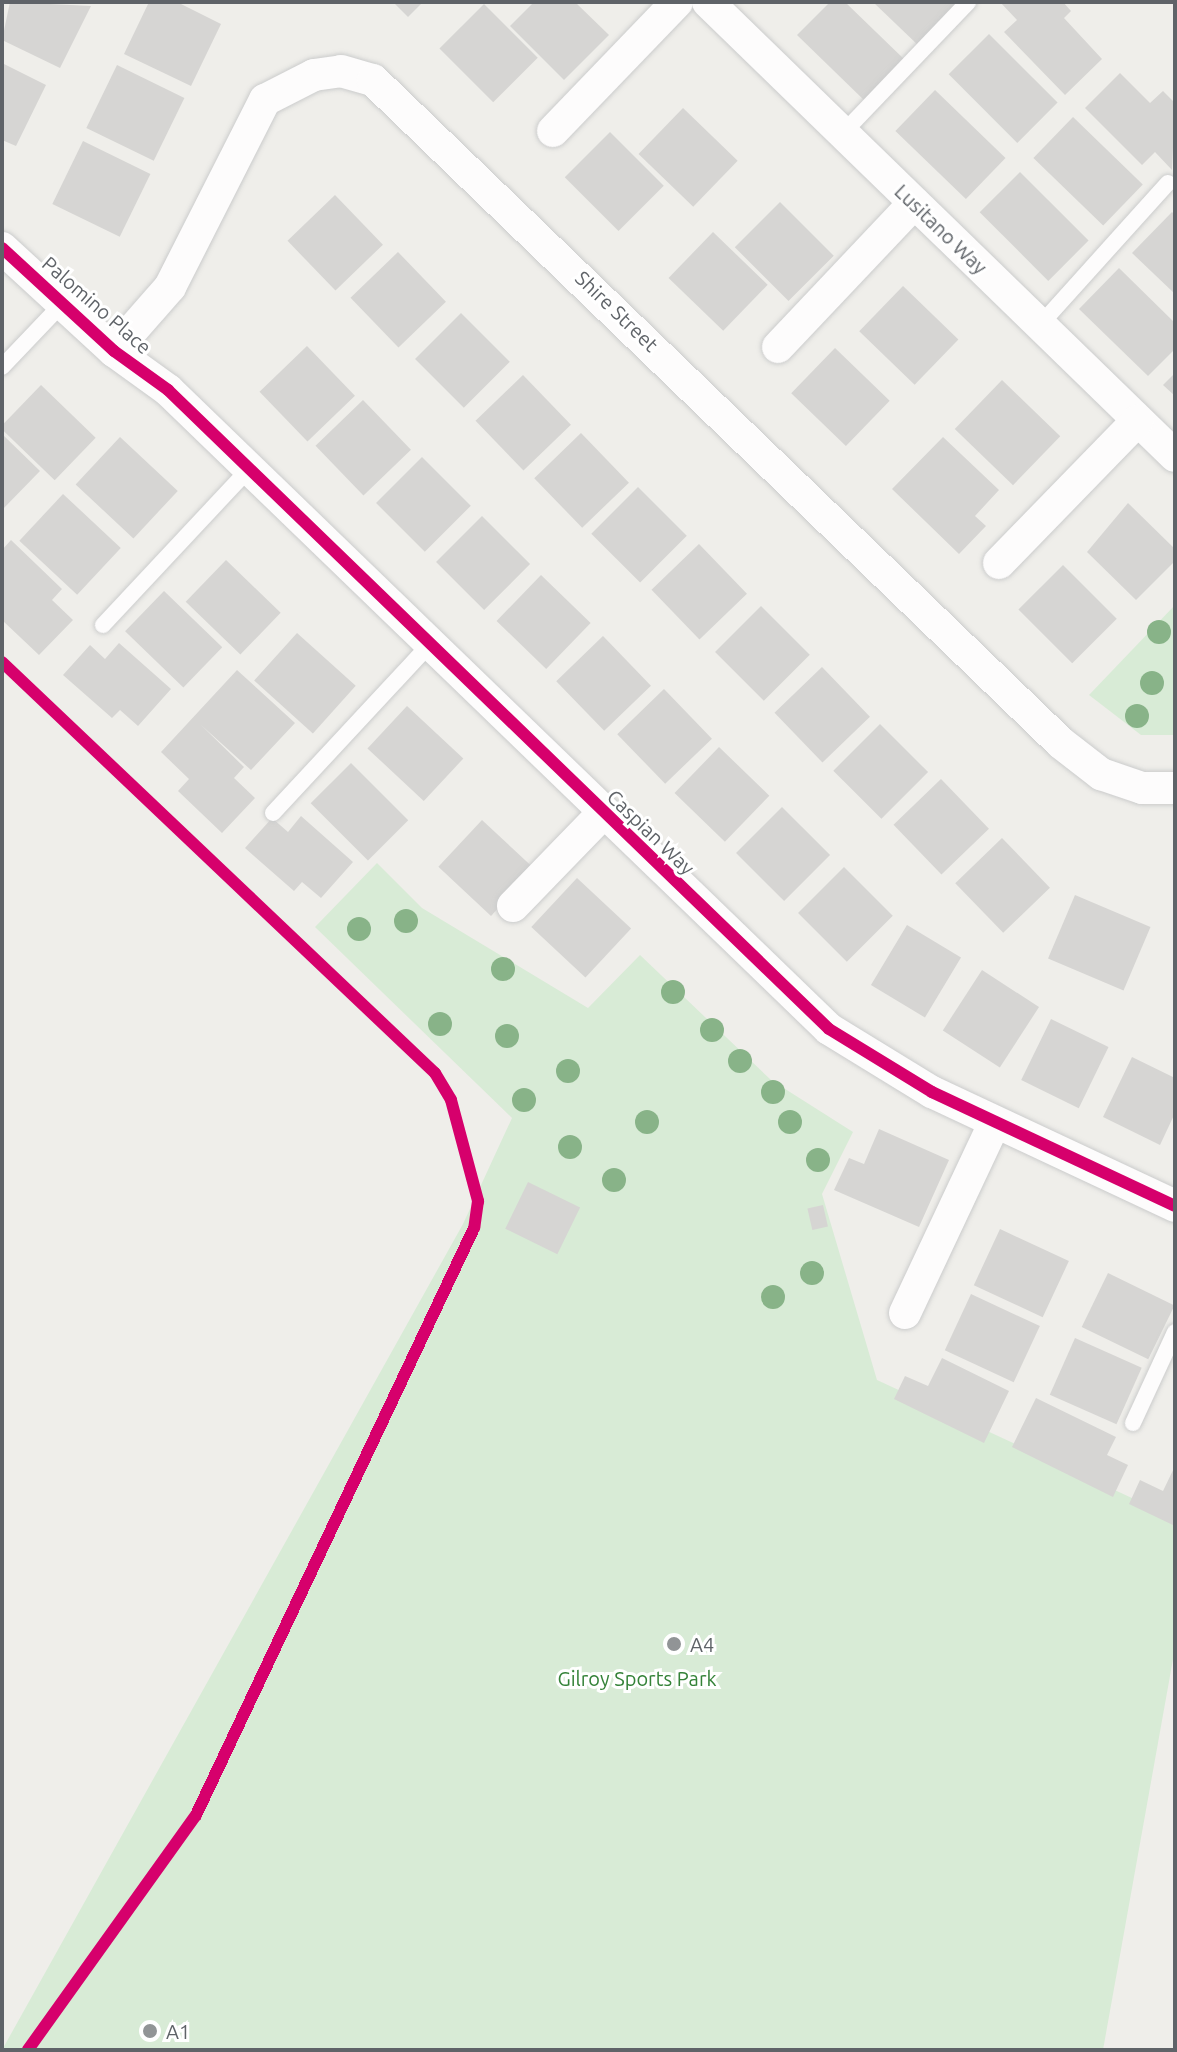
<!DOCTYPE html>
<html>
<head>
<meta charset="utf-8">
<style>
	body { margin:0 }
	#map { position:relative; width:1177px; height:2052px; overflow:hidden; background:#efeeea; font-family:Ubuntu,sans-serif }
	div>[style] { position:absolute }
	.green>* { inset:0; background:#d8ebd6 }
	.building>* { inset:0; background:#d6d5d3; transform-origin:0 0 }
	.roads { filter:drop-shadow(0 0 2px #cbcccc) drop-shadow(0 0 2px #cbcccc) }
	.service>* { height:16px; margin:-8px; padding:0 8px; transform-origin:8px; border-radius:8px; background:#fdfcfc }
	.minor>* { height:32px; margin:-16px; padding:0 16px; transform-origin:16px; border-radius:16px; background:#fdfcfc }
	.cycleway>* { height:12px; margin:-6px; padding:0 6px; transform-origin:6px; border-radius:6px; background:#d6006c }
	.trees>* { width:24px; height:24px; margin:-12px; border-radius:50%; background:#88b388 }
	.dots>* { width:22px; height:22px; translate:-50% -50%; box-sizing:border-box; border:4px solid #fff; border-radius:50% }
	span { translate:-50% -50%; white-space:nowrap; text-align:center; line-height:1.15; -webkit-text-stroke:6px #fff; paint-order:stroke }
	.street-label { font-size:20px; color:#5f6368 }
	.poi-label { font-size:20px; color:#5f6368 }
	.left { translate:0 -50%; text-align:left }
	.park-label { font-size:20px; color:#348238 }
	.frame { position:absolute; inset:0; border:4px solid #5f6368; pointer-events:none }
</style>
</head>
<body>
<div id="map">
	<div class="green">
		<i style="clip-path:polygon(1175px 605px,1175px 735px,1141px 735px,1089px 695px)"></i>
		<i style="clip-path:polygon(377px 863px,422px 908px,588px 1008px,640px 955px,771px 1080px,853px 1132px,822px 1194px,877px 1380px,1175px 1518px,1175px 1648px,1103px 2050px,2px 2050px,463px 1224px,512px 1118px,315px 927px)"></i>
	</div>
	<div class="building">
		<i style="clip-path:polygon(10px 2px,91px 6px,60px 68px,2px 40px)"></i>
		<i style="clip-path:polygon(149px 2px,177px 2px,221px 24px,191px 86px,124px 54px)"></i>
		<i style="clip-path:polygon(393px 2px,423px 2px,408px 17px)"></i>
		<i style="clip-path:polygon(534px 2px,575px 2px,609px 35px,564px 80px,510px 26px)"></i>
		<i style="clip-path:polygon(830px 2px,845px 2px,907px 62px,867px 103px,797px 35px)"></i>
		<i style="clip-path:polygon(873px 2px,954px 2px,959px 7px,920px 47px)"></i>
		<i style="clip-path:polygon(1000px 2px,1063px 2px,1071px 11px,1064px 18px,1102px 59px,1065px 95px,1004px 32px,1017px 20px)"></i>
		<i style="left:484px;top:4px;width:76px;height:63px;rotate:45deg"></i>
		<i style="left:989px;top:34px;width:97px;height:57px;rotate:45deg"></i>
		<i style="clip-path:polygon(2px 63px,46px 85px,16px 146px,2px 140px)"></i>
		<i style="left:117px;top:65px;width:75px;height:70px;rotate:26deg"></i>
		<i style="clip-path:polygon(1120px 73px,1150px 103px,1163px 91px,1175px 103px,1172px 170px,1155px 152px,1142px 165px,1085px 108px)"></i>
		<i style="left:935px;top:90px;width:98px;height:57px;rotate:44deg"></i>
		<i style="left:683px;top:108px;width:76px;height:64px;rotate:44deg"></i>
		<i style="left:1073px;top:117px;width:97px;height:57px;rotate:44deg"></i>
		<i style="left:610px;top:132px;width:76px;height:64px;rotate:45deg"></i>
		<i style="left:83px;top:141px;width:75px;height:70px;rotate:26deg"></i>
		<i style="left:1020px;top:172px;width:97px;height:57px;rotate:45deg"></i>
		<i style="left:335px;top:195px;width:69px;height:66px;rotate:46deg"></i>
		<i style="left:780px;top:202px;width:76px;height:64px;rotate:45deg"></i>
		<i style="clip-path:polygon(1172px 212px,1175px 215px,1175px 294px,1132px 253px)"></i>
		<i style="left:713px;top:232px;width:76px;height:64px;rotate:44deg"></i>
		<i style="left:398px;top:252px;width:69px;height:66px;rotate:46deg"></i>
		<i style="clip-path:polygon(1119px 268px,1175px 323px,1175px 349px,1148px 376px,1079px 309px)"></i>
		<i style="left:903px;top:286px;width:77px;height:63px;rotate:44deg"></i>
		<i style="left:461px;top:313px;width:69px;height:65px;rotate:45deg"></i>
		<i style="left:307px;top:346px;width:69px;height:66px;rotate:46deg"></i>
		<i style="left:835px;top:348px;width:76px;height:63px;rotate:44deg"></i>
		<i style="clip-path:polygon(1175px 373px,1175px 396px,1163px 385px)"></i>
		<i style="left:523px;top:375px;width:69px;height:66px;rotate:46deg"></i>
		<i style="left:1002px;top:380px;width:81px;height:68px;rotate:44deg"></i>
		<i style="left:41px;top:385px;width:76px;height:59px;rotate:44deg"></i>
		<i style="left:363px;top:400px;width:69px;height:66px;rotate:46deg"></i>
		<i style="left:581px;top:433px;width:69px;height:65px;rotate:46deg"></i>
		<i style="clip-path:polygon(2px 434px,40px 471px,2px 510px)"></i>
		<i style="left:120px;top:437px;width:79px;height:65px;rotate:43deg"></i>
		<i style="clip-path:polygon(943px 437px,999px 490px,975px 516px,986px 526px,959px 554px,892px 489px)"></i>
		<i style="left:422px;top:457px;width:69px;height:65px;rotate:45deg"></i>
		<i style="left:638px;top:487px;width:69px;height:66px;rotate:45deg"></i>
		<i style="left:63px;top:494px;width:79px;height:64px;rotate:43deg"></i>
		<i style="clip-path:polygon(1128px 503px,1175px 549px,1175px 561px,1136px 600px,1087px 552px)"></i>
		<i style="left:482px;top:516px;width:68px;height:65px;rotate:45deg"></i>
		<i style="clip-path:polygon(11px 540px,62px 589px,52px 600px,73px 620px,39px 655px,2px 620px,2px 550px)"></i>
		<i style="left:699px;top:544px;width:69px;height:66px;rotate:46deg"></i>
		<i style="left:226px;top:560px;width:76px;height:58px;rotate:44deg"></i>
		<i style="left:1063px;top:565px;width:76px;height:63px;rotate:45deg"></i>
		<i style="left:541px;top:575px;width:69px;height:64px;rotate:44deg"></i>
		<i style="left:164px;top:591px;width:81px;height:56px;rotate:44deg"></i>
		<i style="left:761px;top:606px;width:69px;height:65px;rotate:45deg"></i>
		<i style="left:297px;top:633px;width:79px;height:64px;rotate:42deg"></i>
		<i style="left:603px;top:636px;width:69px;height:65px;rotate:46deg"></i>
		<i style="clip-path:polygon(119px 643px,171px 689px,138px 726px,120px 710px,112px 718px,63px 675px,90px 645px,105px 659px)"></i>
		<i style="left:822px;top:667px;width:69px;height:66px;rotate:46deg"></i>
		<i style="clip-path:polygon(237px 670px,295px 723px,251px 770px,201px 725px,244px 767px,234px 778px,255px 798px,222px 833px,178px 791px,189px 779px,161px 752px)"></i>
		<i style="left:664px;top:689px;width:69px;height:65px;rotate:46deg"></i>
		<i style="left:407px;top:706px;width:77px;height:58px;rotate:43deg"></i>
		<i style="left:880px;top:724px;width:68px;height:66px;rotate:45deg"></i>
		<i style="left:719px;top:747px;width:70px;height:64px;rotate:44deg"></i>
		<i style="left:351px;top:763px;width:81px;height:57px;rotate:45deg"></i>
		<i style="left:941px;top:779px;width:69px;height:66px;rotate:46deg"></i>
		<i style="left:782px;top:807px;width:68px;height:65px;rotate:45deg"></i>
		<i style="clip-path:polygon(301px 816px,353px 862px,321px 898px,302px 882px,294px 891px,245px 848px,272px 818px,288px 832px)"></i>
		<i style="left:482px;top:820px;width:72px;height:64px;rotate:43deg"></i>
		<i style="left:1002px;top:838px;width:69px;height:65px;rotate:46deg"></i>
		<i style="left:844px;top:867px;width:69px;height:65px;rotate:45deg"></i>
		<i style="left:577px;top:878px;width:74px;height:67px;rotate:43deg"></i>
		<i style="left:1075px;top:895px;width:82px;height:69px;rotate:23deg"></i>
		<i style="left:907px;top:925px;width:63px;height:70px;rotate:31deg"></i>
		<i style="left:982px;top:970px;width:68px;height:72px;rotate:33deg"></i>
		<i style="left:1051px;top:1019px;width:64px;height:68px;rotate:26deg"></i>
		<i style="clip-path:polygon(1132px 1057px,1175px 1078px,1175px 1113px,1160px 1145px,1103px 1117px)"></i>
		<i style="clip-path:polygon(879px 1129px,949px 1160px,919px 1227px,834px 1190px,849px 1158px,864px 1164px)"></i>
		<i style="left:528px;top:1182px;width:58px;height:52px;rotate:26deg"></i>
		<i style="left:823px;top:1205px;width:22px;height:16px;rotate:77deg"></i>
		<i style="left:1000px;top:1229px;width:76px;height:62px;rotate:25deg"></i>
		<i style="left:1108px;top:1273px;width:74px;height:60px;rotate:26deg"></i>
		<i style="left:971px;top:1294px;width:76px;height:62px;rotate:25deg"></i>
		<i style="left:1075px;top:1338px;width:73px;height:62px;rotate:24deg"></i>
		<i style="clip-path:polygon(942px 1358px,1009px 1391px,984px 1443px,894px 1399px,905px 1376px,928px 1386px)"></i>
		<i style="clip-path:polygon(1036px 1398px,1116px 1437px,1107px 1455px,1128px 1465px,1113px 1497px,1012px 1447px)"></i>
		<i style="clip-path:polygon(1175px 1466px,1175px 1526px,1129px 1504px,1140px 1480px,1163px 1491px)"></i>
	</div>
	<div class="roads">
		<div class="service">
			<i style="left:843px;top:133px;width:181px;rotate:-46.3deg"></i>
			<i style="left:1040px;top:325px;width:191px;rotate:-48deg"></i>
			<i style="left:2px;top:367px;width:87px;rotate:-46.4deg"></i>
			<i style="left:103px;top:625px;width:214px;rotate:-46.9deg"></i>
			<i style="left:273px;top:813px;width:231px;rotate:-47.1deg"></i>
			<i style="left:1133px;top:1423px;width:100px;rotate:-65.2deg"></i>
		</div>
		<div class="minor">
			<i style="left:708px;top:2px;width:651px;rotate:44.19deg"></i>
			<i style="left:553px;top:131px;width:179px;rotate:-46.1deg"></i>
			<i style="left:2px;top:248px;width:152px;rotate:42.6deg"></i>
			<i style="left:114px;top:351px;width:67px;rotate:35.8deg"></i>
			<i style="left:168px;top:390px;width:919px;rotate:44.03deg"></i>
			<i style="left:829px;top:1029px;width:121px;rotate:31.5deg"></i>
			<i style="left:932px;top:1092px;width:268px;rotate:25.1deg"></i>
			<i style="left:778px;top:347px;width:198px;rotate:-46.6deg"></i>
			<i style="left:114px;top:351px;width:85px;rotate:-48.8deg"></i>
			<i style="left:170px;top:287px;width:210px;rotate:-63.1deg"></i>
			<i style="left:265px;top:100px;width:55px;rotate:-27deg"></i>
			<i style="left:314px;top:75px;width:27px;rotate:-8deg"></i>
			<i style="left:341px;top:71px;width:33px;rotate:16deg"></i>
			<i style="left:373px;top:80px;width:955px;rotate:43.94deg"></i>
			<i style="left:1061px;top:743px;width:51px;rotate:37.8deg"></i>
			<i style="left:1101px;top:774px;width:43px;rotate:18.9deg"></i>
			<i style="left:1142px;top:788px;width:33px"></i>
			<i style="left:999px;top:563px;width:199px;rotate:-45.8deg"></i>
			<i style="left:513px;top:906px;width:129px;rotate:-45.9deg"></i>
			<i style="left:905px;top:1313px;width:211px;rotate:-64.8deg"></i>
		</div>
	</div>
	<div class="cycleway">
		<i style="left:2px;top:248px;width:152px;rotate:42.6deg"></i>
		<i style="left:114px;top:351px;width:67px;rotate:35.8deg"></i>
		<i style="left:168px;top:390px;width:919px;rotate:44.03deg"></i>
		<i style="left:829px;top:1029px;width:121px;rotate:31.5deg"></i>
		<i style="left:932px;top:1092px;width:268px;rotate:25.1deg"></i>
		<i style="left:2px;top:662px;width:597px;rotate:43.51deg"></i>
		<i style="left:435px;top:1073px;width:31px;rotate:59deg"></i>
		<i style="left:451px;top:1100px;width:105px;rotate:75deg"></i>
		<i style="left:478px;top:1201px;width:27px;rotate:98deg"></i>
		<i style="left:474px;top:1228px;width:650px;rotate:115.34deg"></i>
		<i style="left:196px;top:1815px;width:289px;rotate:125.6deg"></i>
	</div>
	<div class="trees">
		<i style="left:1159px;top:632px"></i>
		<i style="left:1152px;top:683px"></i>
		<i style="left:1137px;top:716px"></i>
		<i style="left:406px;top:921px"></i>
		<i style="left:359px;top:929px"></i>
		<i style="left:503px;top:969px"></i>
		<i style="left:673px;top:992px"></i>
		<i style="left:440px;top:1024px"></i>
		<i style="left:712px;top:1030px"></i>
		<i style="left:507px;top:1036px"></i>
		<i style="left:740px;top:1061px"></i>
		<i style="left:568px;top:1071px"></i>
		<i style="left:773px;top:1092px"></i>
		<i style="left:524px;top:1100px"></i>
		<i style="left:647px;top:1122px"></i>
		<i style="left:790px;top:1122px"></i>
		<i style="left:570px;top:1147px"></i>
		<i style="left:818px;top:1160px"></i>
		<i style="left:614px;top:1180px"></i>
		<i style="left:812px;top:1273px"></i>
		<i style="left:773px;top:1297px"></i>
	</div>
	<div class="dots">
		<i style="left:674px;top:1644px;background:#919496"></i>
		<i style="left:150px;top:2031px;background:#919496"></i>
	</div>
	<div class="street-label">
		<span style="left:941px;top:229px;rotate:44deg">Lusitano Way</span>
		<span style="left:97px;top:305px;rotate:41deg">Palomino Place</span>
		<span style="left:617px;top:311px;rotate:44deg">Shire Street</span>
		<span style="left:651px;top:832px;rotate:44deg">Caspian Way</span>
	</div>
	<div class="poi-label">
		<span class="left" style="left:690px;top:1644px">A4</span>
		<span class="left" style="left:166px;top:2031px">A1</span>
	</div>
	<div class="park-label">
		<span style="left:637px;top:1678px">Gilroy Sports Park</span>
	</div>
	<div class="frame"></div>
</div>
</body>
</html>
